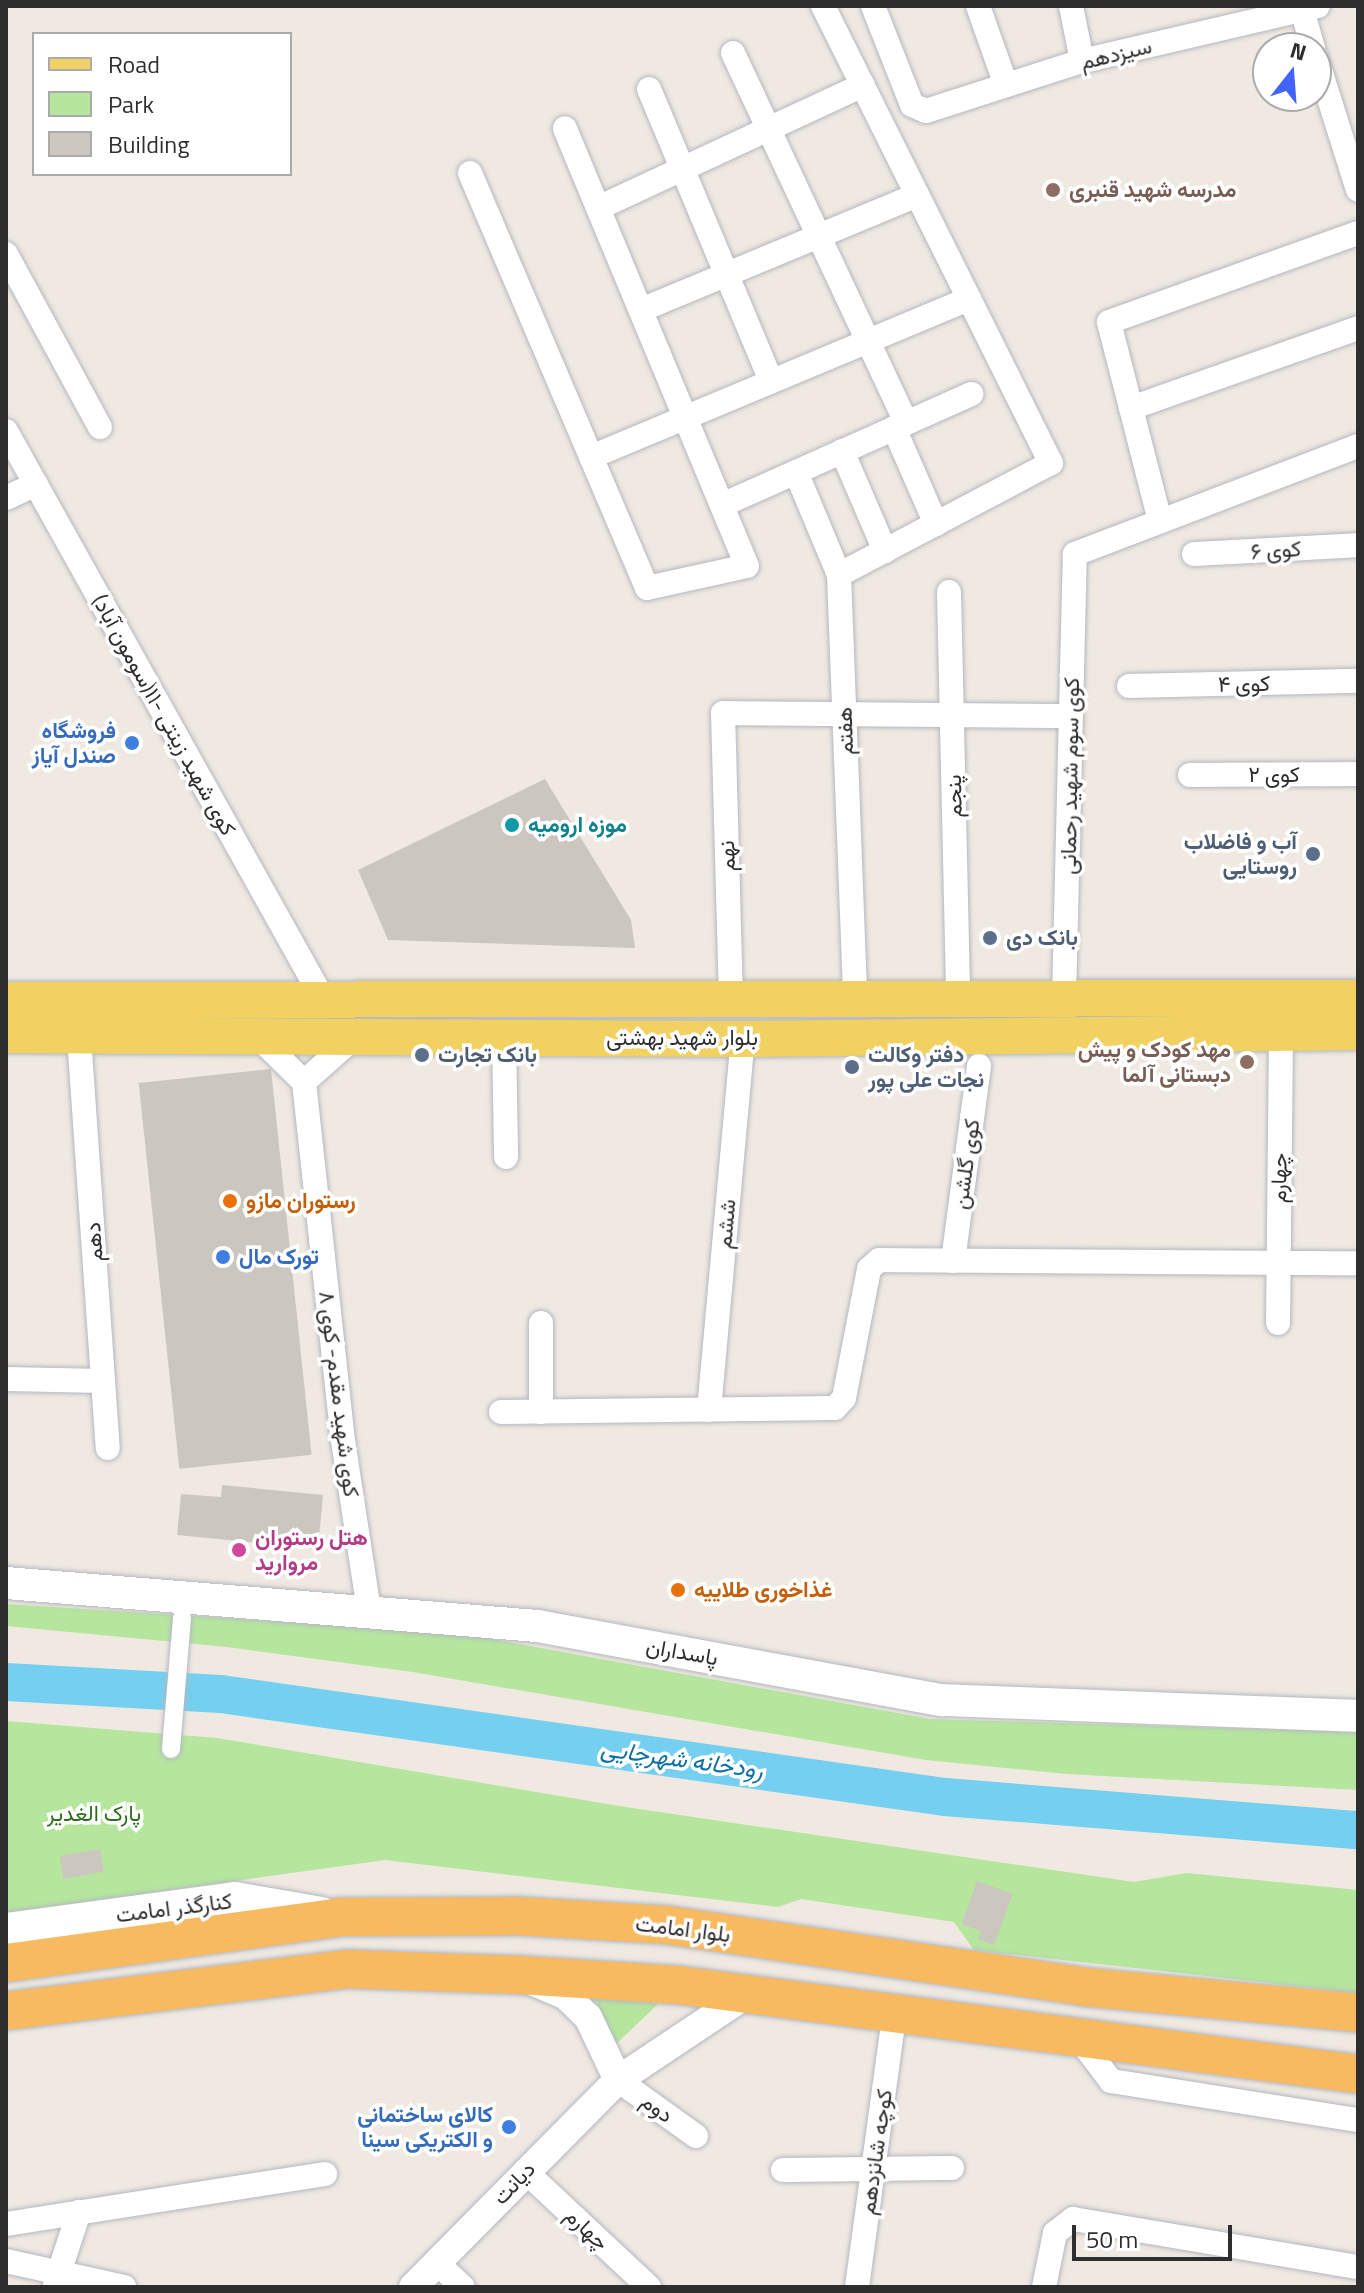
<!DOCTYPE html>
<html>
<head>
<meta charset="utf-8">
<style>
	body { margin:0 }
	#map { position:relative; width:1364px; height:2293px; overflow:hidden; background:#efe9e1; font-family:"Titillium Web",Vazirmatn,sans-serif }
	div>[style] { position:absolute }
	.green>* { inset:0; background:#b6e59e }
	.river>* { height:38px; margin:-19px; padding:0 19px; transform-origin:19px; border-radius:19px; background:#75cff0 }
	.building>* { inset:0; background:#cbc7bf; transform-origin:0 0 }
	.roads { filter:drop-shadow(0 0 2px #b4b7c1) drop-shadow(0 0 2px #b4b7c1) }
	.pedestrian>* { height:18px; margin:-9px; padding:0 9px; transform-origin:9px; border-radius:9px; background:#fff }
	.minor>* { height:24px; margin:-12px; padding:0 12px; transform-origin:12px; border-radius:12px; background:#fff }
	.tertiary>* { height:28px; margin:-14px; padding:0 14px; transform-origin:14px; border-radius:14px; background:#fff }
	.secondary>* { height:32px; margin:-16px; padding:0 16px; transform-origin:16px; border-radius:16px; background:#fff }
	.primary>* { height:36px; margin:-18px; padding:0 18px; transform-origin:18px; border-radius:18px; background:#f2d163 }
	.trunk>* { height:38px; margin:-19px; padding:0 19px; transform-origin:19px; border-radius:19px; background:#f8ba60 }
	.dots>* { width:22px; height:22px; translate:-50% -50%; box-sizing:border-box; border:4px solid #fff; border-radius:50% }
	span { translate:-50% -50%; white-space:nowrap; text-align:center; line-height:1.15; -webkit-text-stroke:7px #fff; paint-order:stroke }
	.street-label { font-size:22px; color:#2e2e2e }
	.education-label { font-size:22px; color:#785e54; font-weight:700 }
	.left { translate:0 -50%; text-align:left }
	.right { translate:-100% -50%; text-align:right }
	.shop-label { font-size:22px; color:#366cbe; font-weight:700 }
	.culture-label { font-size:22px; color:#0d838f; font-weight:700 }
	.service-label { font-size:22px; color:#4e5e75; font-weight:700 }
	.food-label { font-size:22px; color:#c56008; font-weight:700 }
	.hotel-label { font-size:22px; color:#b23c85; font-weight:700 }
	.park-label { font-size:22px; color:#2c6e1b }
	.water-label { font-size:24px; color:#0d6fa3; font-style:italic }
	.frame { position:absolute; inset:0; border:8px solid #2e2e2e; pointer-events:none }
	.legend { position:absolute; left:32px; top:32px; width:260px; height:144px; box-sizing:border-box; background:#fff; border:2px solid #ababab; margin:0; padding:10px 14px; list-style:none; font-size:24px; color:#2e2e2e }
	.legend li { display:flex; align-items:center; gap:16px; height:40px }
	.legend b { width:40px; border:2px solid #ababab }
	.north { position:absolute; left:1252px; top:32px; width:80px; height:80px; box-sizing:border-box; background:#fff; border:2px solid #ababab; border-radius:50%; rotate:17deg; font-size:22px; font-weight:700; line-height:32px; text-align:center; color:#2e2e2e }
	.north::after { content:''; display:block; margin:auto; width:28px; height:36px; background:#4264fb; clip-path:polygon(50% 0,100% 100%,50% 72%,0 100%) }
	.scale { position:absolute; left:1072px; top:2225px; width:160px; height:36px; box-sizing:border-box; border:4px solid #2e2e2e; border-top:0; padding-left:10px; font-size:24px; line-height:28px; white-space:nowrap; color:#2e2e2e; -webkit-text-stroke:6px #fff; paint-order:stroke }
</style>
</head>
<body>
<div id="map">
	<div class="green">
		<i style="clip-path:polygon(6px 1604px,459px 1633px,930px 1719px,1358px 1732px,1358px 1790px,1067px 1774px,926px 1760px,413px 1672px,227px 1647px,6px 1626px)"></i>
		<i style="clip-path:polygon(6px 1721px,217px 1738px,619px 1806px,1134px 1882px,1187px 1873px,1358px 1890px,1358px 1993px,974px 1950px,954px 1922px,801px 1899px,778px 1907px,385px 1860px,6px 1913px)"></i>
		<i style="clip-path:polygon(594px 1997px,658px 2004px,616px 2044px)"></i>
	</div>
	<div class="river">
		<i style="left:6px;top:1682px;width:215px;rotate:3.2deg"></i>
		<i style="left:221px;top:1694px;width:731px;rotate:8.1deg"></i>
		<i style="left:945px;top:1797px;width:414px;rotate:4.6deg"></i>
	</div>
	<div class="building">
		<i style="clip-path:polygon(545px 779px,631px 920px,635px 948px,388px 940px,358px 870px)"></i>
		<i style="left:271px;top:1069px;width:388px;height:133px;rotate:84deg"></i>
		<i style="clip-path:polygon(222px 1485px,323px 1495px,318px 1549px,177px 1535px,181px 1494px,221px 1497px)"></i>
		<i style="left:100px;top:1849px;width:23px;height:41px;rotate:80deg"></i>
		<i style="clip-path:polygon(977px 1881px,1013px 1894px,994px 1945px,978px 1939px,981px 1931px,962px 1924px)"></i>
	</div>
	<div class="roads">
		<div class="pedestrian">
			<i style="left:171px;top:1749px;width:132px;rotate:-85.2deg"></i>
		</div>
		<div class="minor">
			<i style="left:823px;top:6px;width:511px;rotate:63.49deg"></i>
			<i style="left:1051px;top:463px;width:240px;rotate:152.2deg"></i>
			<i style="left:873px;top:6px;width:106px;rotate:68.5deg"></i>
			<i style="left:912px;top:105px;width:15px;rotate:23deg"></i>
			<i style="left:926px;top:111px;width:164px;rotate:-17.8deg"></i>
			<i style="left:1082px;top:61px;width:242px;rotate:-13.1deg"></i>
			<i style="left:978px;top:6px;width:84px;rotate:70.5deg"></i>
			<i style="left:1071px;top:6px;width:56px;rotate:78.7deg"></i>
			<i style="left:1301px;top:6px;width:44px;rotate:74.1deg"></i>
			<i style="left:733px;top:53px;width:408px;rotate:64.9deg"></i>
			<i style="left:1316px;top:57px;width:139px;rotate:72.5deg"></i>
			<i style="left:649px;top:89px;width:316px;rotate:67.3deg"></i>
			<i style="left:470px;top:173px;width:451px;rotate:66.9deg"></i>
			<i style="left:647px;top:588px;width:102px;rotate:-12.4deg"></i>
			<i style="left:747px;top:566px;width:474px;rotate:-112.6deg"></i>
			<i style="left:598px;top:208px;width:292px;rotate:-24.9deg"></i>
			<i style="left:6px;top:254px;width:197px;rotate:61.5deg"></i>
			<i style="left:641px;top:310px;width:299px;rotate:-22.6deg"></i>
			<i style="left:1131px;top:408px;width:241px;rotate:-19.4deg"></i>
			<i style="left:894px;top:428px;width:105px;rotate:66.4deg"></i>
			<i style="left:6px;top:431px;width:650px;rotate:60.83deg"></i>
			<i style="left:842px;top:451px;width:109px;rotate:66.7deg"></i>
			<i style="left:591px;top:457px;width:410px;rotate:-22.7deg"></i>
			<i style="left:796px;top:472px;width:112px;rotate:67.3deg"></i>
			<i style="left:839px;top:575px;width:424px;rotate:87.8deg"></i>
			<i style="left:6px;top:498px;width:33px;rotate:-25deg"></i>
			<i style="left:722px;top:505px;width:273px;rotate:-24deg"></i>
			<i style="left:1160px;top:521px;width:205px;rotate:-104.4deg"></i>
			<i style="left:1109px;top:322px;width:264px;rotate:-19.7deg"></i>
			<i style="left:1194px;top:554px;width:164px;rotate:-3.1deg"></i>
			<i style="left:949px;top:592px;width:407px;rotate:88.7deg"></i>
			<i style="left:1129px;top:686px;width:229px;rotate:-1.3deg"></i>
			<i style="left:1190px;top:775px;width:168px;rotate:-0.3deg"></i>
			<i style="left:1064px;top:998px;width:444px;rotate:-88.6deg"></i>
			<i style="left:1075px;top:554px;width:303px;rotate:-20.9deg"></i>
			<i style="left:731px;top:999px;width:286px;rotate:-91.6deg"></i>
			<i style="left:723px;top:713px;width:348px;rotate:0.5deg"></i>
			<i style="left:256px;top:1035px;width:67px;rotate:44.4deg"></i>
			<i style="left:304px;top:1082px;width:71px;rotate:-41.6deg"></i>
			<i style="left:79px;top:1037px;width:412px;rotate:86deg"></i>
			<i style="left:504px;top:1037px;width:120px;rotate:89deg"></i>
			<i style="left:304px;top:1082px;width:354px;rotate:83.8deg"></i>
			<i style="left:342px;top:1434px;width:179px;rotate:81.3deg"></i>
			<i style="left:953px;top:1261px;width:197px;rotate:-82.4deg"></i>
			<i style="left:1278px;top:1323px;width:291px;rotate:-89.4deg"></i>
			<i style="left:6px;top:1379px;width:97px;rotate:1.2deg"></i>
			<i style="left:709px;top:1410px;width:373px;rotate:-84.8deg"></i>
			<i style="left:501px;top:1412px;width:334px;rotate:-0.7deg"></i>
			<i style="left:835px;top:1408px;width:13px;rotate:-48deg"></i>
			<i style="left:844px;top:1398px;width:131px;rotate:-79deg"></i>
			<i style="left:869px;top:1269px;width:13px;rotate:-42deg"></i>
			<i style="left:879px;top:1260px;width:479px;rotate:0.4deg"></i>
			<i style="left:541px;top:1412px;width:89px;rotate:-90deg"></i>
			<i style="left:1080px;top:2040px;width:51px;rotate:52.9deg"></i>
			<i style="left:1111px;top:2081px;width:250px;rotate:9deg"></i>
			<i style="left:618px;top:2080px;width:96px;rotate:35.7deg"></i>
			<i style="left:783px;top:2170px;width:169px;rotate:-0.7deg"></i>
			<i style="left:525px;top:2171px;width:170px;rotate:43.1deg"></i>
			<i style="left:6px;top:2224px;width:323px;rotate:-8.9deg"></i>
			<i style="left:6px;top:2261px;width:121px;rotate:12.4deg"></i>
			<i style="left:437px;top:2263px;width:35px;rotate:43deg"></i>
			<i style="left:55px;top:2285px;width:77px;rotate:-71.8deg"></i>
			<i style="left:857px;top:2287px;width:274px;rotate:-82.2deg"></i>
			<i style="left:1044px;top:2287px;width:55px;rotate:-78.5deg"></i>
			<i style="left:1055px;top:2233px;width:23px;rotate:-38deg"></i>
			<i style="left:1073px;top:2219px;width:289px;rotate:9.6deg"></i>
		</div>
		<div class="tertiary">
			<i style="left:534px;top:1982px;width:34px;rotate:23deg"></i>
			<i style="left:565px;top:1995px;width:32px;rotate:44deg"></i>
			<i style="left:588px;top:2017px;width:70px;rotate:64.5deg"></i>
			<i style="left:413px;top:2287px;width:291px;rotate:-45.3deg"></i>
			<i style="left:618px;top:2080px;width:155px;rotate:-33.7deg"></i>
		</div>
		<div class="secondary">
			<i style="left:6px;top:1583px;width:533px;rotate:4.63deg"></i>
			<i style="left:537px;top:1626px;width:412px;rotate:10.4deg"></i>
			<i style="left:942px;top:1700px;width:416px;rotate:2.2deg"></i>
			<i style="left:6px;top:1929px;width:231px;rotate:-7.7deg"></i>
			<i style="left:235px;top:1898px;width:88px;rotate:9.8deg"></i>
		</div>
		<div class="primary">
			<i style="left:6px;top:1000px;width:1352px;rotate:-0.08deg"></i>
			<i style="left:6px;top:1035px;width:737px;rotate:0.31deg"></i>
			<i style="left:743px;top:1039px;width:615px;rotate:-0.65deg"></i>
		</div>
		<div class="trunk">
			<i style="left:6px;top:1963px;width:338px;rotate:-7.8deg"></i>
			<i style="left:341px;top:1917px;width:176px;rotate:-0.3deg"></i>
			<i style="left:517px;top:1916px;width:150px;rotate:3.4deg"></i>
			<i style="left:667px;top:1925px;width:423px;rotate:8.4deg"></i>
			<i style="left:1085px;top:1987px;width:274px;rotate:5.4deg"></i>
			<i style="left:6px;top:2011px;width:345px;rotate:-7deg"></i>
			<i style="left:348px;top:1969px;width:171px;rotate:2deg"></i>
			<i style="left:519px;top:1975px;width:159px;rotate:3.6deg"></i>
			<i style="left:678px;top:1985px;width:686px;rotate:7.46deg"></i>
		</div>
	</div>
	<div class="dots">
		<i style="left:1053px;top:190px;background:#8d6e63"></i>
		<i style="left:132px;top:743px;background:#3f7fe0"></i>
		<i style="left:512px;top:825px;background:#0f9aa8"></i>
		<i style="left:1313px;top:854px;background:#5c6f8a"></i>
		<i style="left:990px;top:938px;background:#5c6f8a"></i>
		<i style="left:422px;top:1055px;background:#5c6f8a"></i>
		<i style="left:1247px;top:1062px;background:#8d6e63"></i>
		<i style="left:852px;top:1067px;background:#5c6f8a"></i>
		<i style="left:230px;top:1201px;background:#e8710a"></i>
		<i style="left:223px;top:1257px;background:#3f7fe0"></i>
		<i style="left:239px;top:1550px;background:#d1479c"></i>
		<i style="left:678px;top:1590px;background:#e8710a"></i>
		<i style="left:509px;top:2127px;background:#3f7fe0"></i>
	</div>
	<div class="street-label">
		<span style="left:1116px;top:54px;rotate:-14deg">سیزدهم</span>
		<span style="left:1276px;top:550px;rotate:-3deg">کوی ۶</span>
		<span style="left:1244px;top:684px;rotate:-1deg">کوی ۴</span>
		<span style="left:164px;top:715px;rotate:61deg">کوی شهید زینتی -۱۱(سومون آباد)</span>
		<span style="left:845px;top:731px;rotate:-92deg">هفتم</span>
		<span style="left:1274px;top:775px">کوی ۲</span>
		<span style="left:1070px;top:776px;rotate:-89deg">کوی سوم شهید رحمانی</span>
		<span style="left:954px;top:796px;rotate:-91deg">پنجم</span>
		<span style="left:727px;top:856px;rotate:-92deg">نهم</span>
		<span style="left:682px;top:1038px">بلوار شهید بهشتی</span>
		<span style="left:966px;top:1164px;rotate:-82deg">کوی گلشن</span>
		<span style="left:1279px;top:1178px;rotate:-89deg">چهارم</span>
		<span style="left:726px;top:1224px;rotate:-85deg">ششم</span>
		<span style="left:94px;top:1242px;rotate:-94deg">دهم</span>
		<span style="left:339px;top:1394px;rotate:83deg">کوی شهید مقدم- کوی ۸</span>
		<span style="left:682px;top:1652px;rotate:10deg">پاسداران</span>
		<span style="left:174px;top:1908px;rotate:-7deg">کنارگذر امامت</span>
		<span style="left:683px;top:1929px;rotate:7deg">بلوار امامت</span>
		<span style="left:657px;top:2108px;rotate:36deg">دوم</span>
		<span style="left:876px;top:2152px;rotate:-82deg">کوچه شانزدهم</span>
		<span style="left:514px;top:2183px;rotate:-46deg">دیانت</span>
		<span style="left:587px;top:2229px;rotate:43deg">چهارم</span>
	</div>
	<div class="education-label">
		<span class="left" style="left:1069px;top:190px">مدرسه شهید قنبری</span>
		<span class="right" style="left:1231px;top:1062px">مهد کودک و پیش<br>دبستانی آلما</span>
	</div>
	<div class="shop-label">
		<span class="right" style="left:116px;top:743px">فروشگاه<br>صندل آیاز</span>
		<span class="left" style="left:239px;top:1257px">تورک مال</span>
		<span class="right" style="left:493px;top:2127px">کالای ساختمانی<br>و الکتریکی سینا</span>
	</div>
	<div class="culture-label">
		<span class="left" style="left:528px;top:825px">موزه ارومیه</span>
	</div>
	<div class="service-label">
		<span class="right" style="left:1297px;top:854px">آب و فاضلاب<br>روستایی</span>
		<span class="left" style="left:1006px;top:938px">بانک دی</span>
		<span class="left" style="left:868px;top:1067px">دفتر وکالت<br>نجات علی پور</span>
		<span class="left" style="left:438px;top:1055px">بانک تجارت</span>
	</div>
	<div class="food-label">
		<span class="left" style="left:246px;top:1201px">رستوران مازو</span>
		<span class="left" style="left:694px;top:1590px">غذاخوری طلاییه</span>
	</div>
	<div class="hotel-label">
		<span class="left" style="left:255px;top:1550px">هتل رستوران<br>مروارید</span>
	</div>
	<div class="park-label">
		<span style="left:94px;top:1814px">پارک الغدیر</span>
	</div>
	<div class="water-label">
		<span style="left:682px;top:1759px;rotate:8deg">رودخانه شهرچایی</span>
	</div>
	<div class="frame"></div>
	<ul class="legend">
	<li><b style="height:10px;background:#f2d163"></b>Road</li>
	<li><b style="height:22px;background:#b6e59e"></b>Park</li>
	<li><b style="height:22px;background:#cbc7bf"></b>Building</li>
	</ul>
	<div class="north">N</div>
	<div class="scale">50 m</div>
</div>
</body>
</html>
